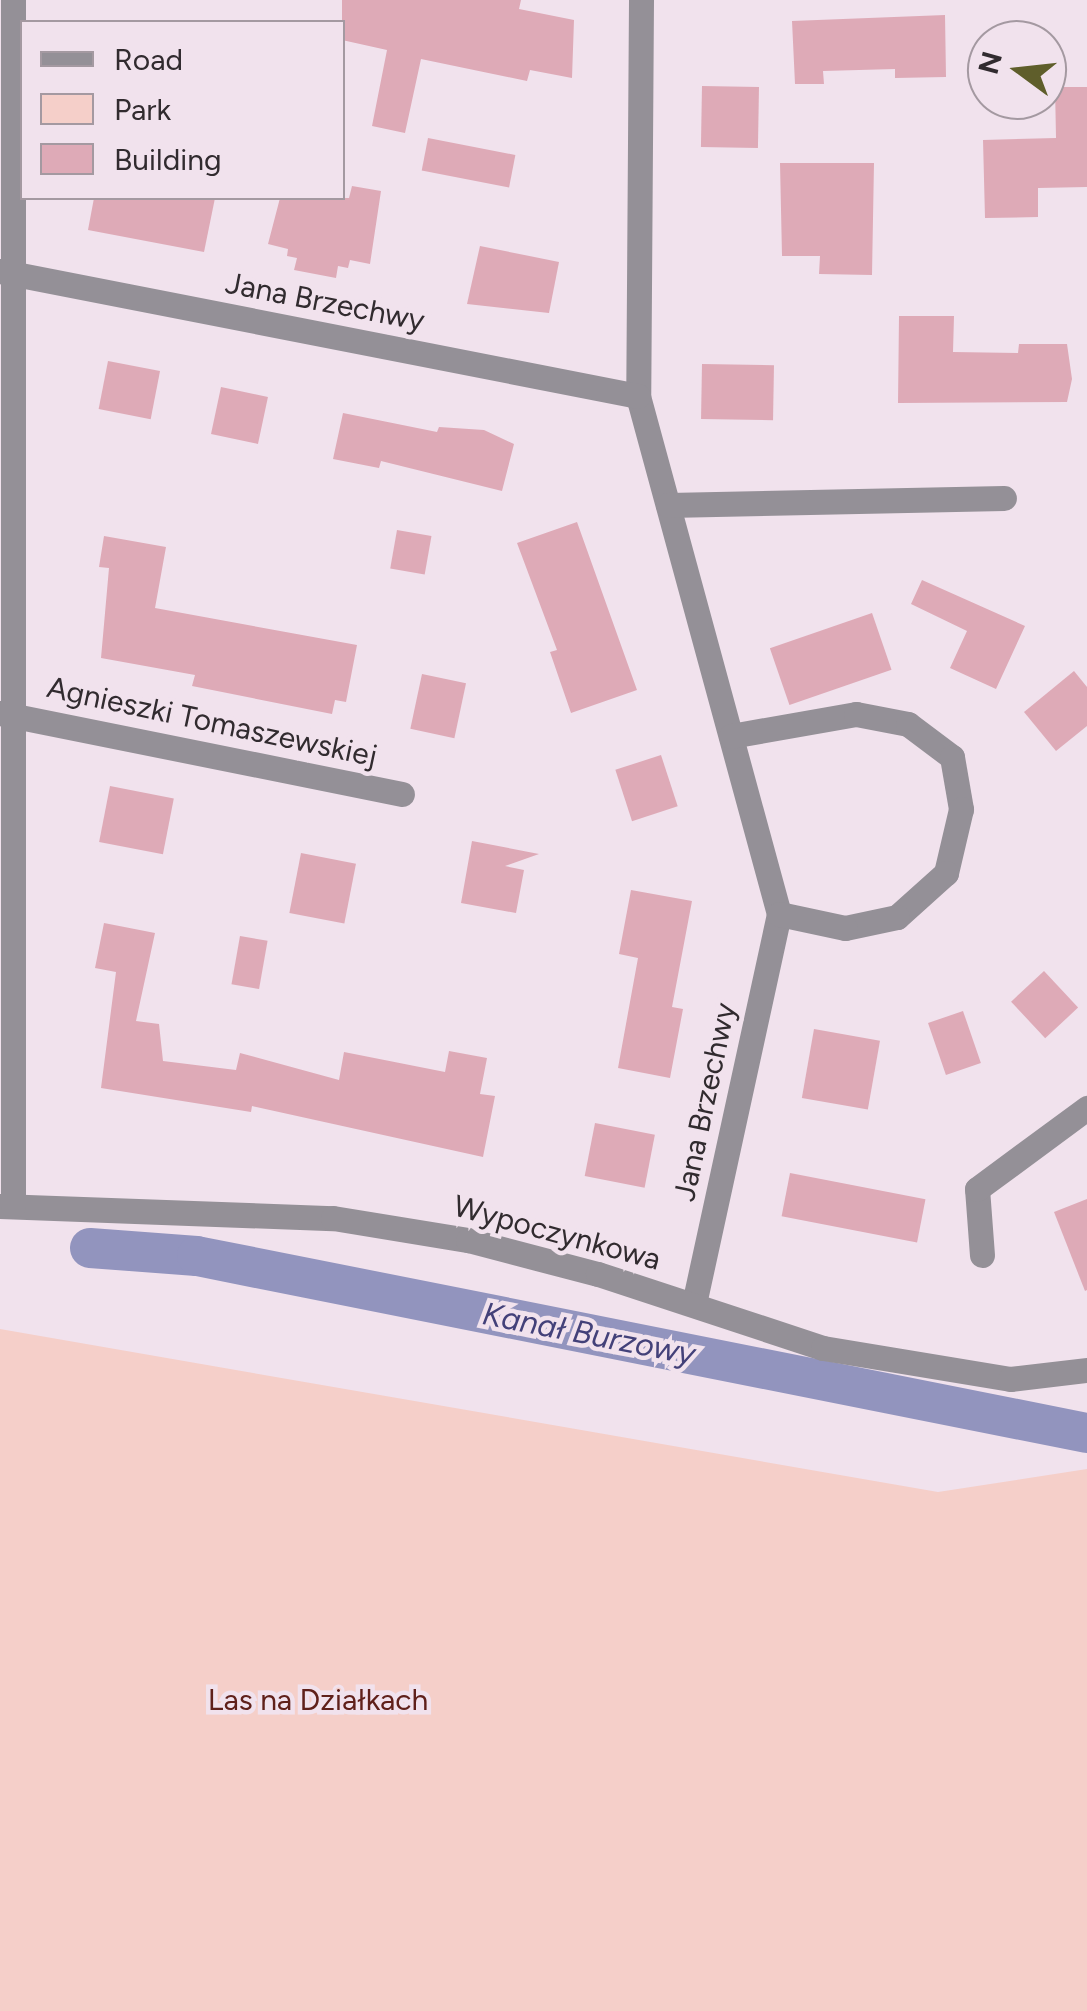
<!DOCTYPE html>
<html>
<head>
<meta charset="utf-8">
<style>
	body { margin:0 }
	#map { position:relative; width:1087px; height:2011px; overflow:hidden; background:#f1e2ed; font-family:Figtree,sans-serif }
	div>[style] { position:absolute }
	.green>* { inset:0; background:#f5cfc9 }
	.canal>* { height:40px; margin:-20px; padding:0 20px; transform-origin:20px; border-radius:20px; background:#9294be }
	.building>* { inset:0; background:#deaab7; transform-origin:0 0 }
	.minor>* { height:25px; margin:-12.5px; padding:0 12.5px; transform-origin:12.5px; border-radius:12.5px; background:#949097 }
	span { translate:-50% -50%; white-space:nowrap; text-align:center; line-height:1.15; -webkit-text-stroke:9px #f1e2ed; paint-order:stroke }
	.street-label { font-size:30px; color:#312b2f }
	.park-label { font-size:30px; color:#5f201a }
	.water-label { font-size:32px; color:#434179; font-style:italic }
	.legend { position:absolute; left:20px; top:20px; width:325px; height:180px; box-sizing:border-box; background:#f1e2ed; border:2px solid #a499a1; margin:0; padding:12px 18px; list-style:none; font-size:30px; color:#312b2f }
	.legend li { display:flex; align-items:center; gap:20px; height:50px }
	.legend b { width:50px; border:2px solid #a499a1 }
	.north { position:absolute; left:967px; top:20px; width:100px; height:100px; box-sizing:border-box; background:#f1e2ed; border:2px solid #a499a1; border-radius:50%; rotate:285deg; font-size:28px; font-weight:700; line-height:40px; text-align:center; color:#312b2f }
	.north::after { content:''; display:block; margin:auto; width:35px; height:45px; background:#5f5e2b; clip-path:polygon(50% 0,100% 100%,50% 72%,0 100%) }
</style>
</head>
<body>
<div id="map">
	<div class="green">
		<i style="clip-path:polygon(0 1329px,938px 1492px,1087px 1469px,1087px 2011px,0 2011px)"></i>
	</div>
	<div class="canal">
		<i style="left:90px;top:1248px;width:107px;rotate:4.3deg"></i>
		<i style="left:197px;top:1256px;width:907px;rotate:11.25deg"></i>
	</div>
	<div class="building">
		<i style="clip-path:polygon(342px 0,521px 0,519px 9px,574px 20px,572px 78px,530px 70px,527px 81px,421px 59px,405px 133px,372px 126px,387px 50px,342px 40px)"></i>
		<i style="clip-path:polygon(945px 15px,946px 77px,895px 78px,895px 69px,823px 71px,824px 84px,795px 84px,792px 21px)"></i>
		<i style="left:702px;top:86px;width:57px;height:61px;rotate:1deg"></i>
		<i style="clip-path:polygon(1055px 87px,1087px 87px,1087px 187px,1038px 188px,1038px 217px,985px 218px,983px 140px,1056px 138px)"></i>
		<i style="left:428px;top:138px;width:89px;height:33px;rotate:11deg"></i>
		<i style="clip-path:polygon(780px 163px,874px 163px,872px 275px,819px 274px,820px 256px,782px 256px)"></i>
		<i style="clip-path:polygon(352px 186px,381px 191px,370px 264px,350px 260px,348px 268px,338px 266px,336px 278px,294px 270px,297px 258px,287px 256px,288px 249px,268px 244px,280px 198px,349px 198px)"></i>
		<i style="clip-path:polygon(94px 198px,215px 198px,204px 252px,88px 230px)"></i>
		<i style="clip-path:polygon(480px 246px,559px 262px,549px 313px,467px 304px)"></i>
		<i style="clip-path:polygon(899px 316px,954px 316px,953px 352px,1018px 353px,1019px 344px,1067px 344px,1072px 379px,1067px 402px,898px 403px)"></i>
		<i style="left:108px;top:361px;width:53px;height:49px;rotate:11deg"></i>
		<i style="left:702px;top:364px;width:72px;height:55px;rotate:1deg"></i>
		<i style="left:221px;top:387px;width:48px;height:48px;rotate:12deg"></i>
		<i style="clip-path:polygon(343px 413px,437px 432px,439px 427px,484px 430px,514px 444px,502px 491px,381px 461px,379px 468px,333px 459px)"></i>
		<i style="clip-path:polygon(577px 522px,637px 690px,571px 713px,550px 652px,557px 650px,517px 543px)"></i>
		<i style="left:397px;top:530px;width:35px;height:39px;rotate:10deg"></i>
		<i style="clip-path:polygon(104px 536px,166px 547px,155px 608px,357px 645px,346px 702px,335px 700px,332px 714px,192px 686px,195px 675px,101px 658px,109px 568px,99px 567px)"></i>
		<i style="clip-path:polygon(922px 580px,1025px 626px,996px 689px,950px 668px,967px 631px,911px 604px)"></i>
		<i style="left:872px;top:613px;width:60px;height:108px;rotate:71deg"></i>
		<i style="clip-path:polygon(1074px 671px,1087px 687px,1087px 726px,1056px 751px,1024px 712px)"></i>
		<i style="left:422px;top:674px;width:45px;height:56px;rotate:12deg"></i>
		<i style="left:661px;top:755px;width:54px;height:48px;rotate:72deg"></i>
		<i style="left:110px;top:786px;width:65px;height:57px;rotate:11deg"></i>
		<i style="clip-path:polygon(472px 841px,539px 854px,505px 866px,524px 870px,516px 913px,461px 903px)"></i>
		<i style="left:301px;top:853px;width:56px;height:61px;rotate:11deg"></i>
		<i style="clip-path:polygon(631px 890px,692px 901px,672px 1007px,683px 1009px,670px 1078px,618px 1068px,638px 958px,619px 954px)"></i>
		<i style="clip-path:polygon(104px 923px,155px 933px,136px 1021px,159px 1024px,163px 1061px,236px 1070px,240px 1053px,339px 1080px,344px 1052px,445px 1072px,449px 1051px,487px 1058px,480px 1094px,495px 1096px,483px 1157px,252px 1106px,251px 1112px,101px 1088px,116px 972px,95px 968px)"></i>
		<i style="left:240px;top:936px;width:28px;height:49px;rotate:10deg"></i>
		<i style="left:1044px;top:971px;width:50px;height:45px;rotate:47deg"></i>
		<i style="left:963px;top:1011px;width:55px;height:37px;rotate:71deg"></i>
		<i style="left:814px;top:1029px;width:67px;height:70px;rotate:10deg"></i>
		<i style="left:595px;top:1123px;width:61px;height:54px;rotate:11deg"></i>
		<i style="left:790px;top:1173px;width:138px;height:44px;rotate:11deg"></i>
		<i style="clip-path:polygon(1087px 1199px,1087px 1290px,1085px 1291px,1054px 1212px)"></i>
	</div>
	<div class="minor">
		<i style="left:641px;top:0;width:396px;rotate:90.4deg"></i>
		<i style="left:638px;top:396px;width:537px;rotate:74.77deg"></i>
		<i style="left:779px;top:914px;width:399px;rotate:102.3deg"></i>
		<i style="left:0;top:271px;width:650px;rotate:11.09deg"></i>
		<i style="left:668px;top:505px;width:336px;rotate:-1.2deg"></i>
		<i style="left:0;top:713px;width:410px;rotate:11.4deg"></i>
		<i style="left:731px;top:736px;width:127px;rotate:-10deg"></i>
		<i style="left:856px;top:714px;width:53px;rotate:10.9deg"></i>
		<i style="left:908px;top:724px;width:55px;rotate:36.9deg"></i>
		<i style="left:952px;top:757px;width:53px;rotate:80.2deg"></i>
		<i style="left:961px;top:809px;width:66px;rotate:103.2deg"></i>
		<i style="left:946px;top:873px;width:66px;rotate:138.1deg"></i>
		<i style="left:897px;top:917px;width:53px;rotate:168.1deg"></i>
		<i style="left:845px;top:928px;width:67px;rotate:-168deg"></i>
		<i style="left:0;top:1206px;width:333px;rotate:2.1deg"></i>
		<i style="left:333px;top:1218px;width:137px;rotate:9.3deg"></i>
		<i style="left:468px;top:1240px;width:134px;rotate:14.7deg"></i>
		<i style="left:598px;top:1274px;width:237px;rotate:18.2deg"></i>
		<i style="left:823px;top:1348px;width:190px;rotate:9.4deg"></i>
		<i style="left:1010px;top:1379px;width:78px;rotate:-6.7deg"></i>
		<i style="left:13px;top:1206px;width:1206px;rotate:-90deg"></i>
		<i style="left:982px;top:1255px;width:66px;rotate:-94.3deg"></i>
		<i style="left:977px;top:1189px;width:137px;rotate:-36.4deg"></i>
	</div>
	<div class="street-label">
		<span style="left:325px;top:302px;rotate:11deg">Jana Brzechwy</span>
		<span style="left:212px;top:722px;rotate:12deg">Agnieszki Tomaszewskiej</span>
		<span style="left:705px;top:1102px;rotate:-78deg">Jana Brzechwy</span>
		<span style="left:557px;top:1233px;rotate:15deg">Wypoczynkowa</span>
	</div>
	<div class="park-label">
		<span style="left:318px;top:1700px">Las na Działkach</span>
	</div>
	<div class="water-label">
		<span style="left:589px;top:1334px;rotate:11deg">Kanał Burzowy</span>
	</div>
	<ul class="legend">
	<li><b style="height:12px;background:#949097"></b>Road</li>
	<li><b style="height:28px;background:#f5cfc9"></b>Park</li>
	<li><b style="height:28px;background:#deaab7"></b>Building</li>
	</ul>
	<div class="north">N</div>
</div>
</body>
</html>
